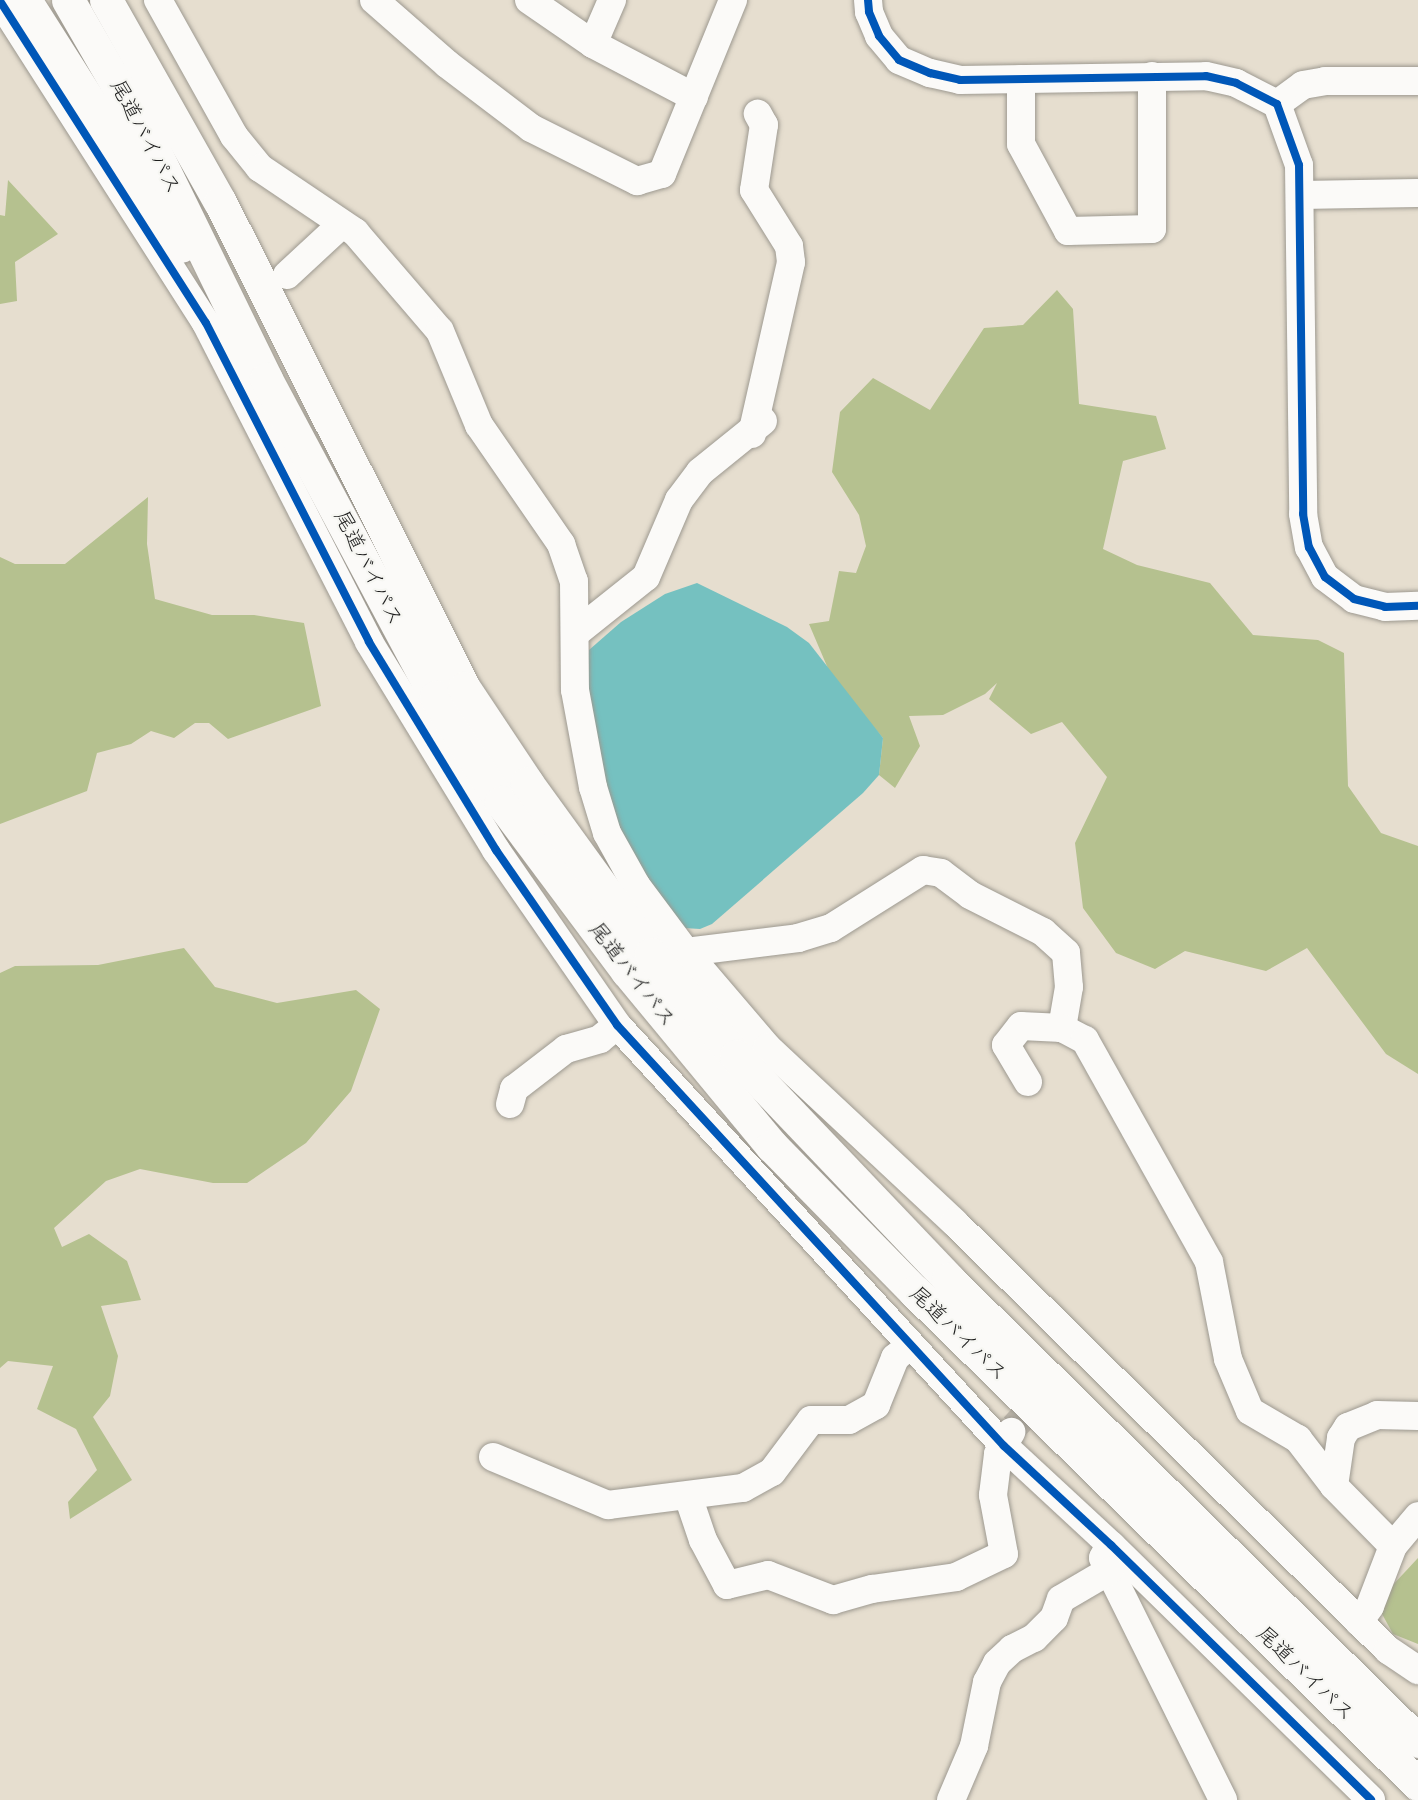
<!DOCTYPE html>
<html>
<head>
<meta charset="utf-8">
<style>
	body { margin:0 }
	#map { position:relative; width:1418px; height:1800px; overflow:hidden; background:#e6decf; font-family:Mynerve,"Klee One",sans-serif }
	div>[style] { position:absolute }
	.forest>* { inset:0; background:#b5c18f }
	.water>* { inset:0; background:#75c1c0 }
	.minor-tunnel>* { height:28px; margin-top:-14px; transform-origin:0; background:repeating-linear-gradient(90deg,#beb7ab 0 28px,transparent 0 42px) }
	.roads { filter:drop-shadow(0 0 2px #9d9990) drop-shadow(0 0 2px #9d9990) }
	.minor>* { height:28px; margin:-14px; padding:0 14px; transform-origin:14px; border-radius:14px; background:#fbfaf8 }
	.highway>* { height:33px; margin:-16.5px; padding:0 16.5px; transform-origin:16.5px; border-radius:16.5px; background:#fbfaf8 }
	.cycleway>* { height:8px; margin:-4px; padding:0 4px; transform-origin:4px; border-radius:4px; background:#0057b8 }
	span { translate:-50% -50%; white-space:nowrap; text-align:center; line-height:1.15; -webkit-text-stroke:4.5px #f6f6f2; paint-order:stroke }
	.street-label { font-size:21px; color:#1c1c1c }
</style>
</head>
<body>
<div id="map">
	<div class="forest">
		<i style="clip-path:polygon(8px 180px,58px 234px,15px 262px,17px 301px,0 304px,0 215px,5px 216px)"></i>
		<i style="clip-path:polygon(1057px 290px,1073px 309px,1079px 404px,1156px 416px,1166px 449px,1123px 461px,1103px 549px,1137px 565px,1210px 583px,1253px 635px,1318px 640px,1344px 653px,1348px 786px,1381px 833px,1418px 846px,1418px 1074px,1386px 1054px,1307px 948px,1266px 971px,1185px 951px,1155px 969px,1116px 953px,1083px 908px,1075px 843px,1107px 777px,1062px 722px,1031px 734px,989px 699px,997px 683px,985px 694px,943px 715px,909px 716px,920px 746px,895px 788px,879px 775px,883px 738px,832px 678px,809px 624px,829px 621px,839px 571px,856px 573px,866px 546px,859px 515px,832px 472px,840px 412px,873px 378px,930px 410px,984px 328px,1023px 325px)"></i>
		<i style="clip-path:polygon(148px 497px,147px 544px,155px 599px,212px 615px,254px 615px,304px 623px,321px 706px,228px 739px,209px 723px,195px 723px,174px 738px,151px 731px,131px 744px,97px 753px,87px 791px,0 824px,0 557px,15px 564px,65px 564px)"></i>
		<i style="clip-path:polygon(184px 948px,215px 987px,277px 1003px,356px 990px,380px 1009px,351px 1091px,306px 1143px,247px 1183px,213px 1183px,140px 1169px,106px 1181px,54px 1228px,62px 1247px,89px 1234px,127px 1261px,141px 1300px,101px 1306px,118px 1356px,110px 1396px,93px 1417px,132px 1480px,70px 1519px,68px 1502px,97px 1470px,76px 1429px,37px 1409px,53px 1366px,8px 1361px,0 1368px,0 973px,15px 966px,98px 965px)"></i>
		<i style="clip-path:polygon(1418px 1558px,1418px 1644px,1393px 1634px,1376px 1603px)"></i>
	</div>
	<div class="water">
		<i style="clip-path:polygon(697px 583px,787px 627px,809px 643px,883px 738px,879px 775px,863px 793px,712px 924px,700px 929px,684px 928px,616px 835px,584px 673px,589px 650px,621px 622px,665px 594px)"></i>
	</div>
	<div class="minor-tunnel">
		<i style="left:1014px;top:1427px;width:83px;rotate:-46.9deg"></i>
	</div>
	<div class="roads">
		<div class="minor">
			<i style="left:158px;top:0;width:156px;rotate:60.8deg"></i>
			<i style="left:234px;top:136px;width:41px;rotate:50.9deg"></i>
			<i style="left:260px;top:168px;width:115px;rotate:34deg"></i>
			<i style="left:355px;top:232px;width:130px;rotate:49.4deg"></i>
			<i style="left:440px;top:331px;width:102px;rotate:67.5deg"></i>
			<i style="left:479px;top:425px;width:145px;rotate:55.4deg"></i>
			<i style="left:561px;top:544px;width:39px;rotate:71deg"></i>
			<i style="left:574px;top:581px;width:109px;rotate:89.5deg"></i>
			<i style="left:575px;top:690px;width:99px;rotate:79.5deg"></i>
			<i style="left:593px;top:787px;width:48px;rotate:73.1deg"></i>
			<i style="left:607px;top:833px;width:60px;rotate:60.9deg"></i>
			<i style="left:636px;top:885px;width:84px;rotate:53.3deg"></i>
			<i style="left:686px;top:952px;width:125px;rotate:49.5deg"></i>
			<i style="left:767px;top:1047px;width:256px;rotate:43.1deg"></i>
			<i style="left:954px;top:1222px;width:610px;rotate:44.6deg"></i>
			<i style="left:1388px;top:1650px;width:36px;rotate:34deg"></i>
			<i style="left:374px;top:0;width:97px;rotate:41.2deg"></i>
			<i style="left:447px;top:64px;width:106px;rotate:37.3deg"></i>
			<i style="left:531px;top:128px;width:119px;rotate:26.6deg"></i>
			<i style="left:637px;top:181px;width:26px;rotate:-16deg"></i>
			<i style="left:662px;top:174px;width:188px;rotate:-67.8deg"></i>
			<i style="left:529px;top:0;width:78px;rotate:34.5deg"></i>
			<i style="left:593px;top:44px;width:114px;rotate:27.7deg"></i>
			<i style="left:868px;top:0;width:12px;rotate:85deg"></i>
			<i style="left:869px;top:12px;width:26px;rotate:67deg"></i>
			<i style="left:879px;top:36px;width:31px;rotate:50deg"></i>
			<i style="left:899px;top:60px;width:34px;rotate:23deg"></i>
			<i style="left:930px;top:73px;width:31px;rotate:13deg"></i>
			<i style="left:960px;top:80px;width:246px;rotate:-0.9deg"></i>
			<i style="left:1206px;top:76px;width:31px;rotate:13deg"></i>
			<i style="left:1236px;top:83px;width:46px;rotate:27.1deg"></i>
			<i style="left:1277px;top:104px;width:65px;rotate:70.2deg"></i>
			<i style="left:1299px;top:165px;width:349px;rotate:89.3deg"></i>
			<i style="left:1303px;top:514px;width:34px;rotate:80deg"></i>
			<i style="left:1309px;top:547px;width:34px;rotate:62deg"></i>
			<i style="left:1325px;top:577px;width:36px;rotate:37deg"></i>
			<i style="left:1354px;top:599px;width:32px;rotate:14deg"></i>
			<i style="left:1385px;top:607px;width:33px;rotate:-2deg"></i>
			<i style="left:0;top:1px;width:382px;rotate:57.4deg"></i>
			<i style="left:206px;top:323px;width:358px;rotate:62.9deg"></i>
			<i style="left:369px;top:642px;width:244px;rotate:58.6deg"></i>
			<i style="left:496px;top:850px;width:213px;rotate:55.3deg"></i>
			<i style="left:617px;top:1025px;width:572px;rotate:47.41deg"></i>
			<i style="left:1004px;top:1446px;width:146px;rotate:42.8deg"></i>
			<i style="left:1111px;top:1545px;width:364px;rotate:44.4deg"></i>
			<i style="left:593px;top:44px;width:48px;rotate:-66.6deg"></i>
			<i style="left:1021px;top:79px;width:65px;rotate:90deg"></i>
			<i style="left:1021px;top:144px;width:99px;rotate:61.6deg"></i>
			<i style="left:1068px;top:231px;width:84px;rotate:-1.4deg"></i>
			<i style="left:1152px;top:229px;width:153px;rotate:-90deg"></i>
			<i style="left:1277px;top:104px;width:32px;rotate:-36deg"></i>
			<i style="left:1303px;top:85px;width:22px;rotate:-10deg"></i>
			<i style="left:1325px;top:81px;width:93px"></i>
			<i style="left:1300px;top:195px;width:118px;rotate:-1deg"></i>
			<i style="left:287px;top:275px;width:75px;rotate:-42.8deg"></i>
			<i style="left:752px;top:434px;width:176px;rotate:-77.2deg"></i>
			<i style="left:791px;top:262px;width:16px;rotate:-97deg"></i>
			<i style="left:789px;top:246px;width:66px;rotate:-122deg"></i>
			<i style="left:754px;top:190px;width:66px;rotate:-81.3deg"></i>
			<i style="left:764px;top:125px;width:13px;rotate:-119deg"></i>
			<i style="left:577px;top:632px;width:88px;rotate:-38.6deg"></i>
			<i style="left:646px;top:577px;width:84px;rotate:-66.8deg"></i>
			<i style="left:679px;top:500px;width:35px;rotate:-53deg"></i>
			<i style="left:700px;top:472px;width:81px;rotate:-39deg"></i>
			<i style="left:686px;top:952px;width:113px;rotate:-7.1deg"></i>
			<i style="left:798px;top:938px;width:34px;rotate:-17deg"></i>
			<i style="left:831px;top:928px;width:109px;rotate:-32.2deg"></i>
			<i style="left:923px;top:870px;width:18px;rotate:9deg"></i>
			<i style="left:941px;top:873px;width:36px;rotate:37deg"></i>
			<i style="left:970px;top:895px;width:82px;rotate:26.9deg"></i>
			<i style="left:1043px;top:932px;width:31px;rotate:42deg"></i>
			<i style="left:1066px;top:953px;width:34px;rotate:85deg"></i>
			<i style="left:1069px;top:987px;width:42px;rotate:99.7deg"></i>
			<i style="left:1028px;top:1082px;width:43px;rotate:-120.7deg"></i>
			<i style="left:1006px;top:1045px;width:24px;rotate:-52deg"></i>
			<i style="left:1021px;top:1026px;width:41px;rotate:2.8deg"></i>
			<i style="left:1062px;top:1028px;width:26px;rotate:28deg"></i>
			<i style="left:1085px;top:1040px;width:254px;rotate:60.8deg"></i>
			<i style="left:1209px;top:1262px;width:99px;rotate:78.9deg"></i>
			<i style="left:1228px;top:1359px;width:56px;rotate:67.1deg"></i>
			<i style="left:1250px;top:1411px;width:56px;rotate:30.3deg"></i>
			<i style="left:1298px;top:1439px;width:59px;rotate:52.5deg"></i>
			<i style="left:1334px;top:1486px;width:84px;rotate:45.5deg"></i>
			<i style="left:510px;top:1104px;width:16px;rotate:-75deg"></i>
			<i style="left:514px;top:1089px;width:66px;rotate:-37.6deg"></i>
			<i style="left:566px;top:1049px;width:35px;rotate:-16deg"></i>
			<i style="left:600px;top:1039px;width:22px;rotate:-39deg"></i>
			<i style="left:493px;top:1457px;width:125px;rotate:22.7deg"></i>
			<i style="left:608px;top:1505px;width:136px;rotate:-7.2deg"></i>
			<i style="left:743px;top:1488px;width:33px;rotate:-29deg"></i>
			<i style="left:772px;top:1472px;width:65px;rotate:-53.1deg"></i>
			<i style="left:811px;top:1420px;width:38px"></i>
			<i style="left:849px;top:1420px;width:31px;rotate:-29deg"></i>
			<i style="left:876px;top:1405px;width:51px;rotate:-68deg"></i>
			<i style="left:895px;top:1358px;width:20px;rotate:-41deg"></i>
			<i style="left:1334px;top:1486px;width:49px;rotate:-81.7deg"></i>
			<i style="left:1341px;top:1438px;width:13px;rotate:-58deg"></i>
			<i style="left:1348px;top:1427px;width:31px;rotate:-22deg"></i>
			<i style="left:1377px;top:1415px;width:41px;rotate:1.4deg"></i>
			<i style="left:688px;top:1496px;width:46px;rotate:71.2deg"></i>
			<i style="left:703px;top:1540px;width:51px;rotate:61.9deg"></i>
			<i style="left:727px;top:1585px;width:42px;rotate:-13.7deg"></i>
			<i style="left:768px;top:1575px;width:70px;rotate:21deg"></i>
			<i style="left:833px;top:1600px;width:41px;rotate:-15.8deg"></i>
			<i style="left:872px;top:1589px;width:85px;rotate:-8.1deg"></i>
			<i style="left:956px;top:1577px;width:53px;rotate:-25.6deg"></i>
			<i style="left:1004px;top:1554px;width:60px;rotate:-100.6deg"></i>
			<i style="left:993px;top:1495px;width:41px;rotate:-83deg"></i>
			<i style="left:998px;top:1454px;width:26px;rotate:-59deg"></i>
			<i style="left:1105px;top:1554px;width:4px;rotate:117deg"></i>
			<i style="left:1103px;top:1558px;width:270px;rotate:63.6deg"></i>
			<i style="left:1359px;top:1622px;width:19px;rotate:-55deg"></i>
			<i style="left:1370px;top:1606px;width:64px;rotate:-69deg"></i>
			<i style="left:1393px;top:1546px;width:39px;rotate:-50deg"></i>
			<i style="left:951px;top:1800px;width:59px;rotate:-66.9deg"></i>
			<i style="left:974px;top:1746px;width:65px;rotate:-78.5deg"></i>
			<i style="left:987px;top:1682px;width:21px;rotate:-62deg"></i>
			<i style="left:997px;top:1663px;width:21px;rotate:-43deg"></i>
			<i style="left:1012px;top:1649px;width:25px;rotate:-27deg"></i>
			<i style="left:1034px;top:1638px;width:28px;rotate:-45deg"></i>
			<i style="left:1054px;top:1618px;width:20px;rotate:-70deg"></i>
			<i style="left:1061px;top:1599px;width:56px;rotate:-30.3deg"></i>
		</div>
		<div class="highway">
			<i style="left:25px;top:0;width:291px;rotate:57.6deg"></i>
			<i style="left:68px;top:0;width:166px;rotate:60deg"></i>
			<i style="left:151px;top:144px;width:262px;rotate:63.9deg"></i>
			<i style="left:266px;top:379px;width:361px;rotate:61.9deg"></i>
			<i style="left:436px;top:697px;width:123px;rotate:58.2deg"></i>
			<i style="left:501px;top:802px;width:211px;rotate:53.3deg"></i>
			<i style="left:627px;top:971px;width:227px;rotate:50.4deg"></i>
			<i style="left:772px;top:1146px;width:204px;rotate:45.6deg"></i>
			<i style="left:915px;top:1292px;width:704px;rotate:44.37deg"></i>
			<i style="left:106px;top:0;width:232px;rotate:60.6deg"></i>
			<i style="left:220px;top:202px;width:544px;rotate:63.34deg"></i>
			<i style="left:464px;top:688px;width:114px;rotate:56.4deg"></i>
			<i style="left:527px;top:783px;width:211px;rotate:54.1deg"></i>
			<i style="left:651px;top:954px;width:133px;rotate:50.2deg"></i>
			<i style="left:736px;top:1056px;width:308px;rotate:46.4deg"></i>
			<i style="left:948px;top:1279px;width:659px;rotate:44.51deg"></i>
		</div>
	</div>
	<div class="cycleway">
		<i style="left:868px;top:0;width:12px;rotate:85deg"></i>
		<i style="left:869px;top:12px;width:26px;rotate:67deg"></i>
		<i style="left:879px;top:36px;width:31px;rotate:50deg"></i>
		<i style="left:899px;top:60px;width:34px;rotate:23deg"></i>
		<i style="left:930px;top:73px;width:31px;rotate:13deg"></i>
		<i style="left:960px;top:80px;width:246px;rotate:-0.9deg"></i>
		<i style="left:1206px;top:76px;width:31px;rotate:13deg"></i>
		<i style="left:1236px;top:83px;width:46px;rotate:27.1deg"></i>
		<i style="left:1277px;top:104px;width:65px;rotate:70.2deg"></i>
		<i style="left:1299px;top:165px;width:349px;rotate:89.3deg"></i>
		<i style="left:1303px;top:514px;width:34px;rotate:80deg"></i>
		<i style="left:1309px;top:547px;width:34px;rotate:62deg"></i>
		<i style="left:1325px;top:577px;width:36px;rotate:37deg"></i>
		<i style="left:1354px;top:599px;width:32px;rotate:14deg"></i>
		<i style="left:1385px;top:607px;width:33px;rotate:-2deg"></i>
		<i style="left:0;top:1px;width:382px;rotate:57.4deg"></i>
		<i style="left:206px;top:323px;width:358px;rotate:62.9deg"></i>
		<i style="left:369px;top:642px;width:244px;rotate:58.6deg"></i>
		<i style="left:496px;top:850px;width:213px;rotate:55.3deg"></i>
		<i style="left:617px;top:1025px;width:572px;rotate:47.41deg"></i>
		<i style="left:1004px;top:1446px;width:146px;rotate:42.8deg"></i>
		<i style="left:1111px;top:1545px;width:364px;rotate:44.4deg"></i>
	</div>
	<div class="street-label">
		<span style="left:145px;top:137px;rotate:62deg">尾道バイパス</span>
		<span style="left:368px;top:568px;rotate:63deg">尾道バイパス</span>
		<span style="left:632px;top:975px;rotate:52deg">尾道バイパス</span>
		<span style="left:958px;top:1334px;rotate:44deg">尾道バイパス</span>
		<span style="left:1305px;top:1674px;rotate:44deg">尾道バイパス</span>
	</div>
</div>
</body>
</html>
